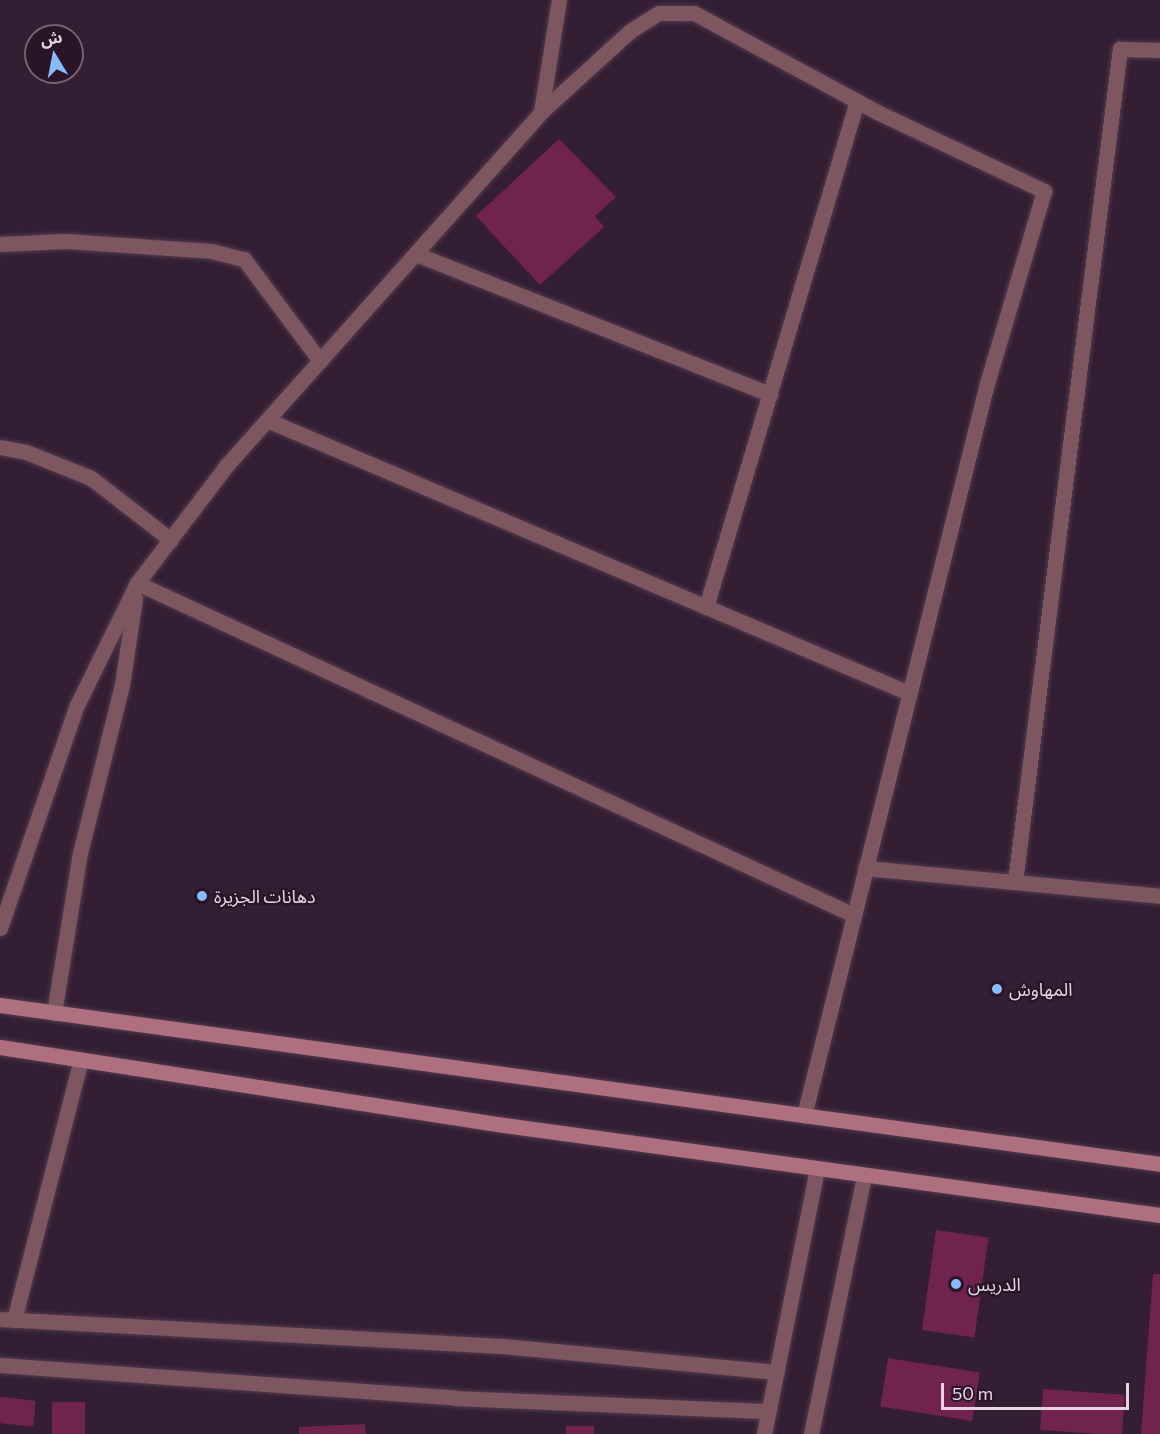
<!DOCTYPE html>
<html>
<head>
<meta charset="utf-8">
<style>
	body { margin:0 }
	#map { position:relative; width:1160px; height:1434px; overflow:hidden; background:#341e33; font-family:Commissioner,"Noto Sans Arabic",sans-serif }
	div>[style] { position:absolute }
	.building>* { inset:0; background:#70234e; transform-origin:0 0 }
	.roads { filter:drop-shadow(0 0 2px #503b4f) drop-shadow(0 0 2px #503b4f) }
	.street>* { height:15px; margin:-7.5px; padding:0 7.5px; transform-origin:7.5px; border-radius:7.5px; background:#7d565f }
	.secondary>* { height:15px; margin:-7.5px; padding:0 7.5px; transform-origin:7.5px; border-radius:7.5px; background:#ae707f }
	.dots>* { width:16px; height:16px; translate:-50% -50%; box-sizing:border-box; border:3px solid #2a1428; border-radius:50% }
	span { translate:-50% -50%; white-space:nowrap; text-align:center; line-height:1.15; -webkit-text-stroke:4.5px #2a1428; paint-order:stroke }
	.poi-label { font-size:18px; color:#e5d5e3 }
	.left { translate:0 -50%; text-align:left }
	.north { position:absolute; left:24px; top:24px; width:60px; height:60px; box-sizing:border-box; background:#2a1428; border:2px solid #756173; border-radius:50%; rotate:350deg; font-size:16px; font-weight:700; line-height:24px; text-align:center; color:#e5d5e3 }
	.north::after { content:''; display:block; margin:auto; width:21px; height:27px; background:#88bafc; clip-path:polygon(50% 0,100% 100%,50% 72%,0 100%) }
	.scale { position:absolute; left:941px; top:1383px; width:188px; height:27px; box-sizing:border-box; border:3px solid #e5d5e3; border-top:0; padding-left:8px; font-size:18px; line-height:21px; white-space:nowrap; color:#e5d5e3; -webkit-text-stroke:4px #2a1428; paint-order:stroke }
</style>
</head>
<body>
<div id="map">
	<div class="building">
		<i style="clip-path:polygon(559px 139px,616px 197px,595px 216px,604px 227px,540px 285px,476px 216px)"></i>
		<i style="left:936px;top:1230px;width:53px;height:101px;rotate:8deg"></i>
		<i style="clip-path:polygon(1153px 1274px,1160px 1274px,1160px 1434px,1141px 1434px)"></i>
		<i style="left:888px;top:1358px;width:93px;height:49px;rotate:9deg"></i>
		<i style="left:1043px;top:1389px;width:82px;height:41px;rotate:4deg"></i>
		<i style="left:0;top:1397px;width:36px;height:26px;rotate:6deg"></i>
		<i style="left:52px;top:1402px;width:33px;height:32px"></i>
		<i style="clip-path:polygon(365px 1424px,366px 1434px,299px 1434px,299px 1427px)"></i>
		<i style="left:566px;top:1426px;width:28px;height:8px"></i>
	</div>
	<div class="roads">
		<div class="street">
			<i style="left:541px;top:112px;width:113px;rotate:-80.9deg"></i>
			<i style="left:0;top:244px;width:66px;rotate:-2.6deg"></i>
			<i style="left:66px;top:241px;width:145px;rotate:3.9deg"></i>
			<i style="left:211px;top:251px;width:34px;rotate:14deg"></i>
			<i style="left:244px;top:259px;width:127px;rotate:53.3deg"></i>
			<i style="left:416px;top:254px;width:381px;rotate:21.6deg"></i>
			<i style="left:267px;top:420px;width:698px;rotate:23.04deg"></i>
			<i style="left:0;top:447px;width:26px;rotate:11deg"></i>
			<i style="left:26px;top:452px;width:70px;rotate:21.8deg"></i>
			<i style="left:91px;top:478px;width:101px;rotate:37.8deg"></i>
			<i style="left:137px;top:583px;width:790px;rotate:24.85deg"></i>
			<i style="left:706px;top:607px;width:528px;rotate:-73.38deg"></i>
			<i style="left:865px;top:868px;width:296px;rotate:5.4deg"></i>
			<i style="left:1015px;top:882px;width:840px;rotate:-82.82deg"></i>
			<i style="left:1120px;top:49px;width:40px;rotate:1.4deg"></i>
			<i style="left:0;top:928px;width:236px;rotate:-71deg"></i>
			<i style="left:77px;top:705px;width:136px;rotate:-63.8deg"></i>
			<i style="left:137px;top:583px;width:147px;rotate:-52.7deg"></i>
			<i style="left:226px;top:466px;width:474px;rotate:-48.3deg"></i>
			<i style="left:541px;top:112px;width:120px;rotate:-42.3deg"></i>
			<i style="left:630px;top:31px;width:34px;rotate:-32deg"></i>
			<i style="left:659px;top:13px;width:35px"></i>
			<i style="left:694px;top:13px;width:208px;rotate:28.4deg"></i>
			<i style="left:877px;top:112px;width:185px;rotate:25.3deg"></i>
			<i style="left:1044px;top:191px;width:204px;rotate:106.5deg"></i>
			<i style="left:986px;top:387px;width:751px;rotate:104.02deg"></i>
			<i style="left:54px;top:1013px;width:162px;rotate:-80.8deg"></i>
			<i style="left:80px;top:853px;width:173px;rotate:-76deg"></i>
			<i style="left:122px;top:685px;width:88px;rotate:-81.5deg"></i>
			<i style="left:0;top:1319px;width:503px;rotate:3.08deg"></i>
			<i style="left:502px;top:1346px;width:276px;rotate:5.4deg"></i>
			<i style="left:14px;top:1320px;width:269px;rotate:-75.6deg"></i>
			<i style="left:0;top:1365px;width:456px;rotate:4.1deg"></i>
			<i style="left:455px;top:1398px;width:314px;rotate:2.4deg"></i>
			<i style="left:764px;top:1434px;width:271px;rotate:-78.7deg"></i>
			<i style="left:811px;top:1434px;width:264px;rotate:-78.4deg"></i>
		</div>
		<div class="secondary">
			<i style="left:0;top:1005px;width:1171px;rotate:7.8deg"></i>
			<i style="left:0;top:1047px;width:510px;rotate:8.8deg"></i>
			<i style="left:504px;top:1125px;width:662px;rotate:7.81deg"></i>
		</div>
	</div>
	<div class="dots">
		<i style="left:202px;top:896px;background:#88bafc"></i>
		<i style="left:997px;top:989px;background:#88bafc"></i>
		<i style="left:956px;top:1284px;background:#88bafc"></i>
	</div>
	<div class="poi-label">
		<span class="left" style="left:214px;top:896px">دهانات الجزيرة</span>
		<span class="left" style="left:1009px;top:989px">المهاوش</span>
		<span class="left" style="left:968px;top:1284px">الدريس</span>
	</div>
	<div class="north">ش</div>
	<div class="scale">50 m</div>
</div>
</body>
</html>
